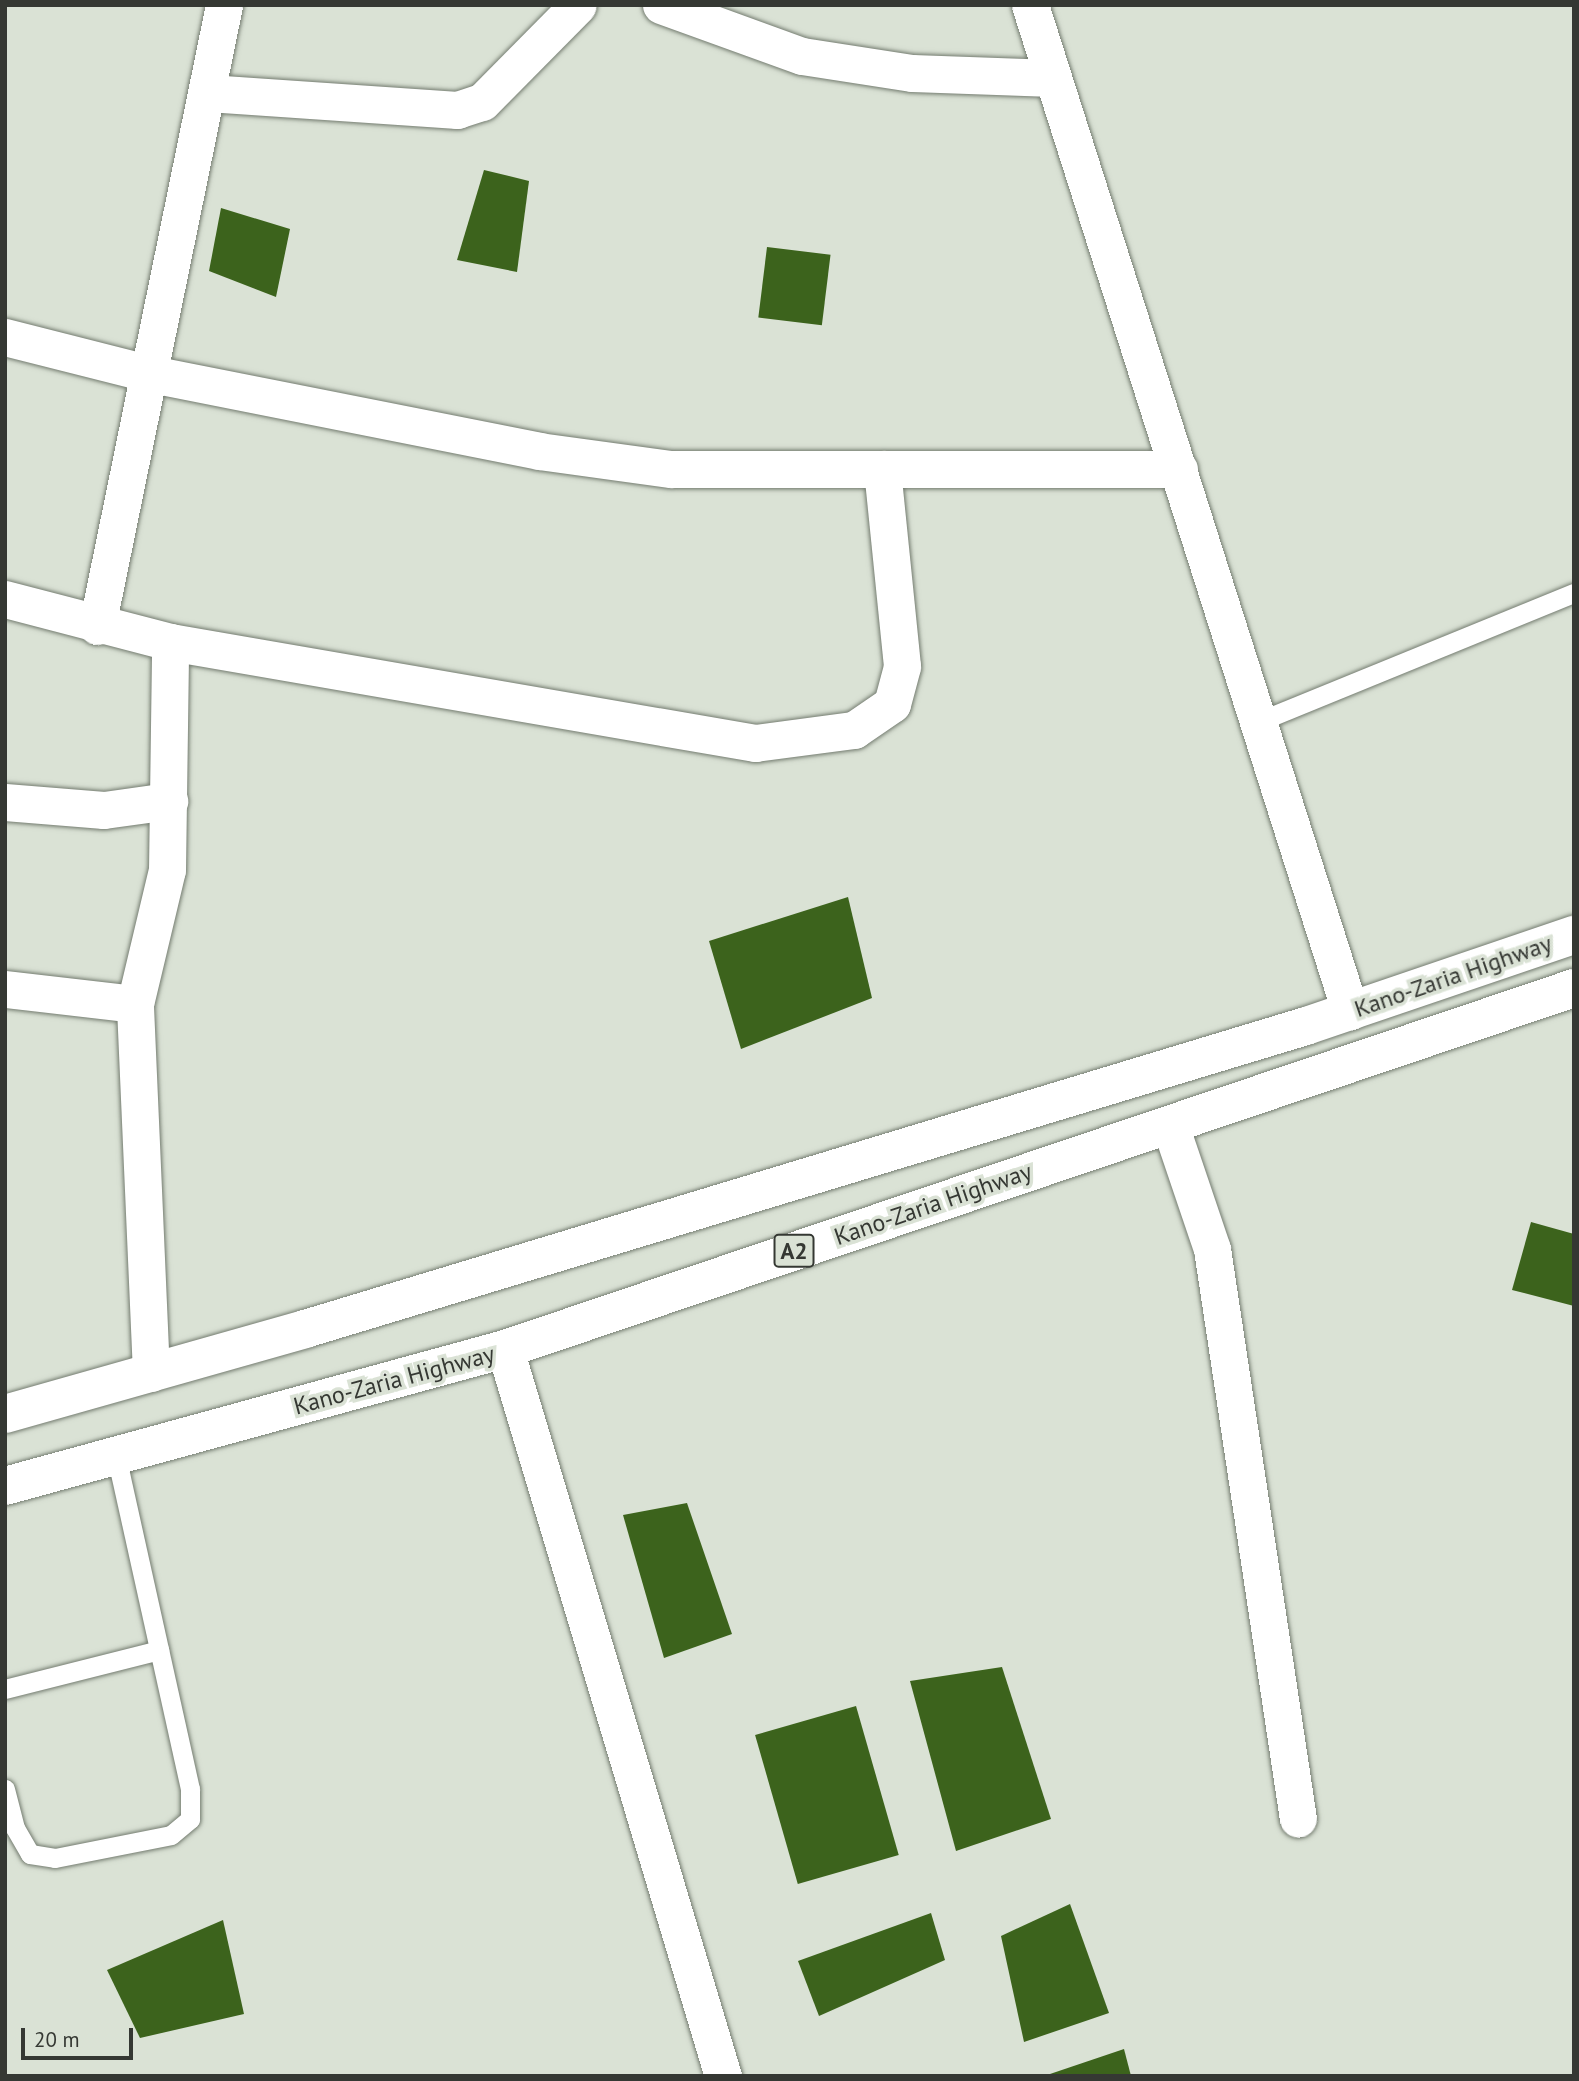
<!DOCTYPE html>
<html>
<head>
<meta charset="utf-8">
<style>
	body { margin:0 }
	#map { position:relative; width:1579px; height:2081px; overflow:hidden; background:#dae2d5; font-family:"PT Sans",sans-serif }
	div>[style] { position:absolute }
	.building>* { inset:0; background:#3c631c; transform-origin:0 0 }
	.roads { filter:drop-shadow(0 0 2px #747c70) drop-shadow(0 0 2px #747c70) }
	.service>* { height:19px; margin:-9.5px; padding:0 9.5px; transform-origin:9.5px; border-radius:9.5px; background:#fff }
	.minor>* { height:37px; margin:-18.5px; padding:0 18.5px; transform-origin:18.5px; border-radius:18.5px; background:#fff }
	.trunk>* { height:38px; margin:-19px; padding:0 19px; transform-origin:19px; border-radius:19px; background:#fff }
	span { translate:-50% -50%; white-space:nowrap; text-align:center; line-height:1.15; -webkit-text-stroke:7px #dae2d5; paint-order:stroke }
	.shield-label span { padding:2px 5px; background:#dae2d5; border:2px solid; border-radius:5px; -webkit-text-stroke-width:0 }
	.shield-label { font-size:23px; color:#353833; font-weight:700 }
	.street-label { font-size:24px; color:#353833 }
	.frame { position:absolute; inset:0; border:7px solid #353833; pointer-events:none }
	.scale { position:absolute; left:21px; top:2028px; width:112px; height:32px; box-sizing:border-box; border:4px solid #353833; border-top:0; padding-left:9px; font-size:21px; line-height:24px; white-space:nowrap; color:#353833; -webkit-text-stroke:5px #dae2d5; paint-order:stroke }
</style>
</head>
<body>
<div id="map">
	<div class="building">
		<i style="clip-path:polygon(484px 170px,529px 181px,517px 272px,457px 260px)"></i>
		<i style="clip-path:polygon(221px 208px,290px 229px,276px 297px,209px 271px)"></i>
		<i style="left:767px;top:247px;width:64px;height:71px;rotate:7deg"></i>
		<i style="clip-path:polygon(848px 897px,872px 998px,741px 1049px,709px 941px)"></i>
		<i style="clip-path:polygon(1531px 1222px,1574px 1234px,1574px 1306px,1512px 1290px)"></i>
		<i style="clip-path:polygon(687px 1503px,732px 1634px,664px 1658px,623px 1515px)"></i>
		<i style="clip-path:polygon(1002px 1667px,1051px 1819px,956px 1851px,910px 1681px)"></i>
		<i style="left:856px;top:1706px;width:155px;height:105px;rotate:74deg"></i>
		<i style="clip-path:polygon(1070px 1904px,1109px 2013px,1024px 2042px,1001px 1936px)"></i>
		<i style="clip-path:polygon(931px 1913px,945px 1960px,819px 2016px,798px 1961px)"></i>
		<i style="clip-path:polygon(223px 1920px,244px 2014px,140px 2038px,107px 1970px)"></i>
		<i style="clip-path:polygon(1124px 2049px,1131px 2076px,1047px 2076px,1047px 2075px)"></i>
	</div>
	<div class="roads">
		<div class="service">
			<i style="left:1260px;top:721px;width:339px;rotate:-22.2deg"></i>
			<i style="left:5px;top:1689px;width:159px;rotate:-14.2deg"></i>
			<i style="left:5px;top:1789px;width:40px;rotate:75.6deg"></i>
			<i style="left:15px;top:1828px;width:30px;rotate:60deg"></i>
			<i style="left:30px;top:1854px;width:25px;rotate:9deg"></i>
			<i style="left:55px;top:1858px;width:118px;rotate:-11.2deg"></i>
			<i style="left:171px;top:1835px;width:25px;rotate:-40deg"></i>
			<i style="left:190px;top:1819px;width:30px;rotate:-90deg"></i>
			<i style="left:190px;top:1789px;width:341px;rotate:-102.5deg"></i>
		</div>
		<div class="minor">
			<i style="left:661px;top:5px;width:150px;rotate:19.9deg"></i>
			<i style="left:802px;top:56px;width:111px;rotate:8.8deg"></i>
			<i style="left:912px;top:73px;width:141px;rotate:2deg"></i>
			<i style="left:1030px;top:5px;width:1056px;rotate:72.35deg"></i>
			<i style="left:208px;top:93px;width:250px;rotate:3.9deg"></i>
			<i style="left:457px;top:110px;width:26px;rotate:-18deg"></i>
			<i style="left:482px;top:102px;width:136px;rotate:-45.3deg"></i>
			<i style="left:5px;top:337px;width:151px;rotate:14.2deg"></i>
			<i style="left:151px;top:374px;width:396px;rotate:11.2deg"></i>
			<i style="left:539px;top:451px;width:133px;rotate:7.8deg"></i>
			<i style="left:671px;top:469px;width:508px"></i>
			<i style="left:5px;top:599px;width:171px;rotate:14.6deg"></i>
			<i style="left:170px;top:642px;width:594px;rotate:9.8deg"></i>
			<i style="left:755px;top:743px;width:100px;rotate:-7.5deg"></i>
			<i style="left:854px;top:730px;width:46px;rotate:-34.4deg"></i>
			<i style="left:892px;top:704px;width:39px;rotate:-75deg"></i>
			<i style="left:902px;top:666px;width:198px;rotate:-95.8deg"></i>
			<i style="left:97px;top:626px;width:634px;rotate:-78.44deg"></i>
			<i style="left:5px;top:802px;width:99px;rotate:4.6deg"></i>
			<i style="left:104px;top:810px;width:66px;rotate:-7.9deg"></i>
			<i style="left:5px;top:989px;width:131px;rotate:6.6deg"></i>
			<i style="left:1170px;top:1125px;width:131px;rotate:71.3deg"></i>
			<i style="left:1212px;top:1249px;width:576px;rotate:81.42deg"></i>
			<i style="left:505px;top:1349px;width:759px;rotate:73.31deg"></i>
			<i style="left:151px;top:1373px;width:369px;rotate:-92.5deg"></i>
			<i style="left:135px;top:1004px;width:138px;rotate:-76.6deg"></i>
			<i style="left:167px;top:870px;width:228px;rotate:-89.2deg"></i>
		</div>
		<div class="trunk">
			<i style="left:5px;top:1414px;width:312px;rotate:-15.8deg"></i>
			<i style="left:305px;top:1329px;width:1046px;rotate:-16.84deg"></i>
			<i style="left:1306px;top:1026px;width:283px;rotate:-18.8deg"></i>
			<i style="left:5px;top:1486px;width:518px;rotate:-15.32deg"></i>
			<i style="left:505px;top:1349px;width:1128px;rotate:-18.66deg"></i>
		</div>
	</div>
	<div class="shield-label">
		<span style="left:794px;top:1251px">A2</span>
	</div>
	<div class="street-label">
		<span style="left:1453px;top:976px;rotate:-19deg">Kano-Zaria Highway</span>
		<span style="left:933px;top:1204px;rotate:-19deg">Kano-Zaria Highway</span>
		<span style="left:394px;top:1380px;rotate:-15deg">Kano-Zaria Highway</span>
	</div>
	<div class="frame"></div>
	<div class="scale">20 m</div>
</div>
</body>
</html>
